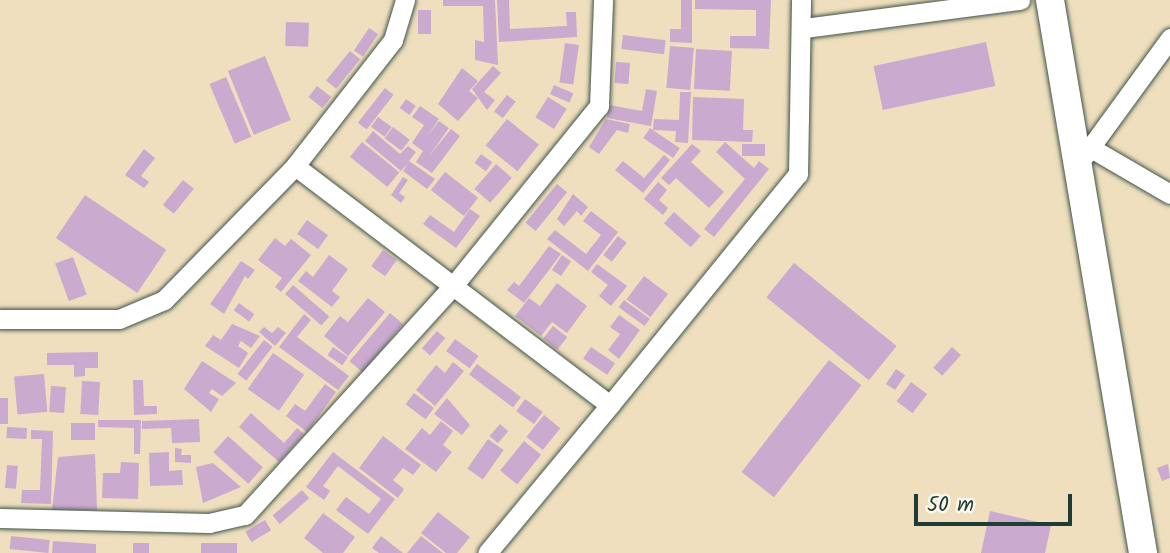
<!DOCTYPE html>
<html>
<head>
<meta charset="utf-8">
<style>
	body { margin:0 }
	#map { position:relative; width:1170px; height:553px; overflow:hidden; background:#efdfbe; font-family:Kalam,sans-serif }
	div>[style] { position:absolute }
	.building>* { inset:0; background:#cbaacf; transform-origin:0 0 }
	.roads { filter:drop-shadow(0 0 2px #3e5549) drop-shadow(0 0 2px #3e5549) }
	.street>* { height:19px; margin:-9.5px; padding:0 9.5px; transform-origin:9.5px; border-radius:9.5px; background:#fff }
	.secondary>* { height:28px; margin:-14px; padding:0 14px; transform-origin:14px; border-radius:14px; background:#fff }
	span { translate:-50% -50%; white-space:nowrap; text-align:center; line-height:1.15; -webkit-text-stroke:6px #fbf7ec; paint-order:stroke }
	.scale { position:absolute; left:914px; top:494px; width:158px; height:32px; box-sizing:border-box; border:4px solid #1f3d34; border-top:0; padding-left:9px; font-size:21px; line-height:24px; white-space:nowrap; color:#1f3d34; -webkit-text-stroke:5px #fbf7ec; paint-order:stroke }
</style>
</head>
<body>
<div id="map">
	<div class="building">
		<i style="clip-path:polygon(443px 0,495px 0,498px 65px,475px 60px,475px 40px,484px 42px,483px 6px,443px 6px)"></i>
		<i style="clip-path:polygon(497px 0,509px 0,510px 29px,567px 26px,566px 12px,576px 12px,577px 37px,499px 42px)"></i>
		<i style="clip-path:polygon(681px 0,692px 0,692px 43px,670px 42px,670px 29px,681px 29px)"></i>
		<i style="clip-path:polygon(695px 0,771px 0,769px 49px,730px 48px,730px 36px,756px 36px,756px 10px,695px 9px)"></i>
		<i style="left:418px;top:10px;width:13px;height:24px"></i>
		<i style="left:286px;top:22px;width:23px;height:24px;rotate:2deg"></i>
		<i style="left:369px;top:28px;width:11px;height:27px;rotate:34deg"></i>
		<i style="left:623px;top:35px;width:43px;height:14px;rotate:7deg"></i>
		<i style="left:986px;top:42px;width:45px;height:115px;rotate:78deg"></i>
		<i style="left:565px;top:43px;width:14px;height:40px;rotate:8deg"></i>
		<i style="left:670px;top:46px;width:24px;height:42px;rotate:5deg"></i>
		<i style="left:696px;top:49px;width:36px;height:40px;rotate:3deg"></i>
		<i style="left:350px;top:51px;width:13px;height:38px;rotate:39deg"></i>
		<i style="left:265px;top:56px;width:69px;height:40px;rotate:68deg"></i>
		<i style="left:616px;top:62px;width:14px;height:21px;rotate:4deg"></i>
		<i style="clip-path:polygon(493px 66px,501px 73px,484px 92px,495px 100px,487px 110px,472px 89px)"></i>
		<i style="clip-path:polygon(462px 68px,478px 81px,469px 91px,478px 98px,458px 121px,438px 104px)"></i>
		<i style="left:226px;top:77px;width:65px;height:18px;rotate:67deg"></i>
		<i style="left:554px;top:85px;width:21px;height:10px;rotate:23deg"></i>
		<i style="left:317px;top:86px;width:18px;height:14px;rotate:38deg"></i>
		<i style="left:385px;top:88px;width:11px;height:44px;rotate:38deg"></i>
		<i style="clip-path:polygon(646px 89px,657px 91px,651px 126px,607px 118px,609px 105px,642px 111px)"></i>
		<i style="clip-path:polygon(680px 92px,691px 92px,688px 143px,675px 142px,676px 131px,653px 130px,654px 119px,679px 120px)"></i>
		<i style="left:507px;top:95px;width:11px;height:21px;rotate:38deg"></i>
		<i style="left:548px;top:97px;width:22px;height:24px;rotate:32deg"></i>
		<i style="clip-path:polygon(693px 97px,744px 99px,743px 130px,753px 130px,752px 142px,692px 140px)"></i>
		<i style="left:406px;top:99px;width:12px;height:11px;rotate:35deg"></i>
		<i style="clip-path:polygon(420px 106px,439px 119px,428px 135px,439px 121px,449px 128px,429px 156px,451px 129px,460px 136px,432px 173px,416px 162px,423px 151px,412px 143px,424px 125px,412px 117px)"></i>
		<i style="left:378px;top:117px;width:17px;height:12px;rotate:36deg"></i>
		<i style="left:507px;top:119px;width:41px;height:34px;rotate:39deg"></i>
		<i style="clip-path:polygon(606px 119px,630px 124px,628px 133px,617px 130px,599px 154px,589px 147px)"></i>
		<i style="left:393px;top:127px;width:21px;height:14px;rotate:37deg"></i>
		<i style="left:650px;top:128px;width:36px;height:12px;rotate:34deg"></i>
		<i style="clip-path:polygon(373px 131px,400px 154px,408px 146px,416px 152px,409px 161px,435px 179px,427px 189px,403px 171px,408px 163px,401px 171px,365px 141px)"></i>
		<i style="left:362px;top:142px;width:48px;height:19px;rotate:39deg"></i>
		<i style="clip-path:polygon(725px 142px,754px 168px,759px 161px,769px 169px,714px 237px,704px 229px,745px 179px,716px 152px)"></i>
		<i style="clip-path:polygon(692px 144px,701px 151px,691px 162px,724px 192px,709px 208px,676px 178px,669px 185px,661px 178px)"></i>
		<i style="left:742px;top:144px;width:23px;height:12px"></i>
		<i style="clip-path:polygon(144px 149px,155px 158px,141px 176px,149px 182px,144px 188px,125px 175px)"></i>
		<i style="left:481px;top:154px;width:14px;height:11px;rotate:36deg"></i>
		<i style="clip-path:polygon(664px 155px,670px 160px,643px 193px,615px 170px,623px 161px,644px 178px)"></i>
		<i style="left:496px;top:164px;width:21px;height:33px;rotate:41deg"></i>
		<i style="left:445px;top:172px;width:42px;height:23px;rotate:38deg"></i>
		<i style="clip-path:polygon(403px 177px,408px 180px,399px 193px,405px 197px,401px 203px,391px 195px)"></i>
		<i style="left:183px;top:180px;width:14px;height:32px;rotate:39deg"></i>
		<i style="clip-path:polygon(658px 182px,667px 190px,659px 200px,668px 208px,663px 215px,644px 199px)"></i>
		<i style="left:557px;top:184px;width:13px;height:50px;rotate:39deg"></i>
		<i style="clip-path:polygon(573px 194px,588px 207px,581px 216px,577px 211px,564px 226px,557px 219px)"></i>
		<i style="left:85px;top:195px;width:98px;height:52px;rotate:34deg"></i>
		<i style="clip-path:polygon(470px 209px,480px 216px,456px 248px,423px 224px,430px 215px,454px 232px)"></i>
		<i style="clip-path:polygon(591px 211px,618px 232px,588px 271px,547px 239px,555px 230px,586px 254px,601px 235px,583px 221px)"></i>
		<i style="left:674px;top:212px;width:36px;height:15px;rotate:42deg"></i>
		<i style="left:307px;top:220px;width:26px;height:17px;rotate:36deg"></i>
		<i style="left:618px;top:236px;width:11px;height:24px;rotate:38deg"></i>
		<i style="clip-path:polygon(275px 238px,285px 246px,291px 239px,311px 255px,281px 292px,275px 287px,282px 278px,258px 260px)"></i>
		<i style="clip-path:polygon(549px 246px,561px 254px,524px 303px,507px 290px,514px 282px,519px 286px)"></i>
		<i style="left:383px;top:250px;width:17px;height:20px;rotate:36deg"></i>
		<i style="clip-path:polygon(329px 255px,348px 269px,332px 291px,340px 297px,332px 307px,298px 281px,306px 271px,313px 277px)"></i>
		<i style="left:562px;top:255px;width:11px;height:18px;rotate:34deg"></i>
		<i style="left:73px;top:257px;width:40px;height:19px;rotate:70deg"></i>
		<i style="clip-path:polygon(241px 261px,255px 270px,248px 279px,245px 276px,224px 314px,210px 304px)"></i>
		<i style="left:794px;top:263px;width:132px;height:44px;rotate:39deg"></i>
		<i style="clip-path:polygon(597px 264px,627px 286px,611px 306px,599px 296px,608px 285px,591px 272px)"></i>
		<i style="left:644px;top:276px;width:30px;height:29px;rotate:37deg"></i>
		<i style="clip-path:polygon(557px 283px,587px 306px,567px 333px,552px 322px,541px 336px,515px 316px,529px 298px,540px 306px)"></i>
		<i style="left:293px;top:285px;width:48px;height:12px;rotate:41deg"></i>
		<i style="clip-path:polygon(368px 298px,385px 312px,348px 356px,324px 336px,340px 316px,348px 322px)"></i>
		<i style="left:624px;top:300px;width:32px;height:9px;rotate:36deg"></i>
		<i style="left:239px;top:303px;width:19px;height:9px;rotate:36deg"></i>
		<i style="left:390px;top:313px;width:17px;height:63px;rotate:40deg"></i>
		<i style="clip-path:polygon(304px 314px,311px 320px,297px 337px,349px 376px,338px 390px,279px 347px)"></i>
		<i style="clip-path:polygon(619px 315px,640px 330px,619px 359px,608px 350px,620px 334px,610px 327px)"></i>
		<i style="clip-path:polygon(232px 324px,260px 336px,251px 348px,241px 341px,238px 346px,248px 353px,239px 368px,205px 346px,213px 335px,221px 340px)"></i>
		<i style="left:553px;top:326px;width:18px;height:16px;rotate:38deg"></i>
		<i style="clip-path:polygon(264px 327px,272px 333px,278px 327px,286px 333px,275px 346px,259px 332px)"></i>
		<i style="left:437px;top:331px;width:11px;height:23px;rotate:41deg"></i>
		<i style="left:455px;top:339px;width:29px;height:15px;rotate:36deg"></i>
		<i style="left:264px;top:340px;width:11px;height:43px;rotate:38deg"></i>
		<i style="left:333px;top:347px;width:18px;height:10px;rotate:34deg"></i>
		<i style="left:591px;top:347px;width:29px;height:14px;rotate:34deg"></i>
		<i style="left:952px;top:347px;width:12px;height:28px;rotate:42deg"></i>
		<i style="clip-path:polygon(98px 352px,98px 368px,85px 368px,85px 376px,74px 377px,74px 365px,47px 365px,47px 353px)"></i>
		<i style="left:273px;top:353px;width:38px;height:44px;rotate:35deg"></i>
		<i style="left:829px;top:360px;width:41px;height:142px;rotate:38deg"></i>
		<i style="clip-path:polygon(202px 361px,236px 383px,222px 396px,212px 389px,209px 393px,219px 399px,211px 412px,184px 389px)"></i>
		<i style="clip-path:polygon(453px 362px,464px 371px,435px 406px,416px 390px,436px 365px,445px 373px)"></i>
		<i style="left:477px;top:364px;width:55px;height:13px;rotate:37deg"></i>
		<i style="left:896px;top:369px;width:11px;height:18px;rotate:34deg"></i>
		<i style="left:44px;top:374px;width:38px;height:30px;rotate:85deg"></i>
		<i style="clip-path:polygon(133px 380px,143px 380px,144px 406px,157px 406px,157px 414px,134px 415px)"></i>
		<i style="left:82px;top:381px;width:18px;height:33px;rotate:3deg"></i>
		<i style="left:911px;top:382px;width:20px;height:24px;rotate:37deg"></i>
		<i style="clip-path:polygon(325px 384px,336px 392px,307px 432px,286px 416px,295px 404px,305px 411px)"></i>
		<i style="left:51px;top:386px;width:15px;height:26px;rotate:4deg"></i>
		<i style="left:414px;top:393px;width:25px;height:14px;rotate:37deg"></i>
		<i style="left:0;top:398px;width:8px;height:26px"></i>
		<i style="clip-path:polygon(447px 398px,470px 425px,462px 435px,434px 414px)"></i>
		<i style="left:525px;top:399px;width:22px;height:15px;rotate:36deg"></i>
		<i style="clip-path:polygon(251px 413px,284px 443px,297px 428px,304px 434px,279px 462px,239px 427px)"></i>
		<i style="left:544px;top:415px;width:21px;height:28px;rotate:39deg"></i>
		<i style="clip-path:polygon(199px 419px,200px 442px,172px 443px,171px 428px,142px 429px,142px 421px)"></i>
		<i style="clip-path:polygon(98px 420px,141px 420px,140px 454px,134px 454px,134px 428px,98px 427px)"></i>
		<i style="clip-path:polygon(441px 421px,453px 431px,443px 445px,452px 452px,436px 472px,405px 449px,422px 428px,430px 435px)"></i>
		<i style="left:95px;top:423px;width:17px;height:24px;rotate:90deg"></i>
		<i style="left:500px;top:424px;width:11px;height:16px;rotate:41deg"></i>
		<i style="left:7px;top:427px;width:20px;height:11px;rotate:3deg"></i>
		<i style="clip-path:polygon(31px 430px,53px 431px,51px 504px,21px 503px,22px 490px,40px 490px,42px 439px,31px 439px)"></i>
		<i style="left:228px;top:436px;width:47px;height:22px;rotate:42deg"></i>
		<i style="clip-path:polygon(383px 436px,421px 465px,413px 475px,403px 468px,393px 480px,404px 489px,398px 498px,359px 468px)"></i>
		<i style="left:488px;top:439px;width:19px;height:36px;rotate:35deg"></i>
		<i style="left:524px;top:441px;width:22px;height:38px;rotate:39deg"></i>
		<i style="clip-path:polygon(175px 448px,182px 449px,181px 455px,191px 455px,191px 463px,175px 462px)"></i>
		<i style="clip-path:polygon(169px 452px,169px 471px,182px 470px,183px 485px,150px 486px,149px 453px)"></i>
		<i style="clip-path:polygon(333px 452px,395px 499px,368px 534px,336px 510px,346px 497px,369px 514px,381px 499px,338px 466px,323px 486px,330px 491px,324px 500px,306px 487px)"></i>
		<i style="clip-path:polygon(95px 454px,97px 510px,52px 510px,58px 457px)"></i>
		<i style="clip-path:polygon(121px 462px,139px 463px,138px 499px,102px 498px,103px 473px,120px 473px)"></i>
		<i style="clip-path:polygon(213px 463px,241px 487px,203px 503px,196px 467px)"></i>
		<i style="clip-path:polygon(1168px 464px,1170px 478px,1162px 481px,1157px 468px)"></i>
		<i style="left:7px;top:465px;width:11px;height:23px;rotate:5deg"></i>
		<i style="left:302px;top:490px;width:11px;height:39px;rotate:49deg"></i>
		<i style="clip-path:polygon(990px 511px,1051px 525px,1045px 553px,981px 553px)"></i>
		<i style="clip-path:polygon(438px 512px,470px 537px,457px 553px,446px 553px,421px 533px)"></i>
		<i style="clip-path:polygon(323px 513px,355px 537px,343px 553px,323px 553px,304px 538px)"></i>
		<i style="left:265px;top:520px;width:12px;height:23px;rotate:59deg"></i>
		<i style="left:11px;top:536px;width:39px;height:13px;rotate:6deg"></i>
		<i style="clip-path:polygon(381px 536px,403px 553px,379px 553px,372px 548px)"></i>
		<i style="clip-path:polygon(421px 536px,443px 553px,407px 553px)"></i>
		<i style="clip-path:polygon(53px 541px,96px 544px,96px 553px,52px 553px)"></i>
		<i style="left:149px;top:543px;width:10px;height:16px;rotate:90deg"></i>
		<i style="left:237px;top:543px;width:10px;height:36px;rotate:90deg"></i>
	</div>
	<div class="roads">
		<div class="street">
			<i style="left:405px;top:0;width:42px;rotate:106.7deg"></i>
			<i style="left:393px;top:40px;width:160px;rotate:127.9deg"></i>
			<i style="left:295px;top:166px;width:395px;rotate:37.2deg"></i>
			<i style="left:610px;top:405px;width:192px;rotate:129.7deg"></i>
			<i style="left:804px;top:28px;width:218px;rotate:-7.4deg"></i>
			<i style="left:1091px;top:148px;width:91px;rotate:30.2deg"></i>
			<i style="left:1079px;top:163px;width:155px;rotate:-53.9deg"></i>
			<i style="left:0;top:319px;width:119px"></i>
			<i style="left:119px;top:319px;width:49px;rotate:-22.9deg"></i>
			<i style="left:164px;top:300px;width:187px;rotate:-45.6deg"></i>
			<i style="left:610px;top:405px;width:298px;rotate:-50.9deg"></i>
			<i style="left:798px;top:174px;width:174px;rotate:-89deg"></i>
			<i style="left:0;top:518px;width:209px;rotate:1.4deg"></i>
			<i style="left:209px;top:523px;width:37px;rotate:-13deg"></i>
			<i style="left:245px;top:515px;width:309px;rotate:-47.8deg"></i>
			<i style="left:453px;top:286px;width:232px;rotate:-51deg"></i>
			<i style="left:599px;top:106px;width:106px;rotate:-87.8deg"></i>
		</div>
		<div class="secondary">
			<i style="left:1050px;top:0;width:561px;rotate:80.45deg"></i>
		</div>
	</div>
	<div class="scale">50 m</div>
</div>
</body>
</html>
